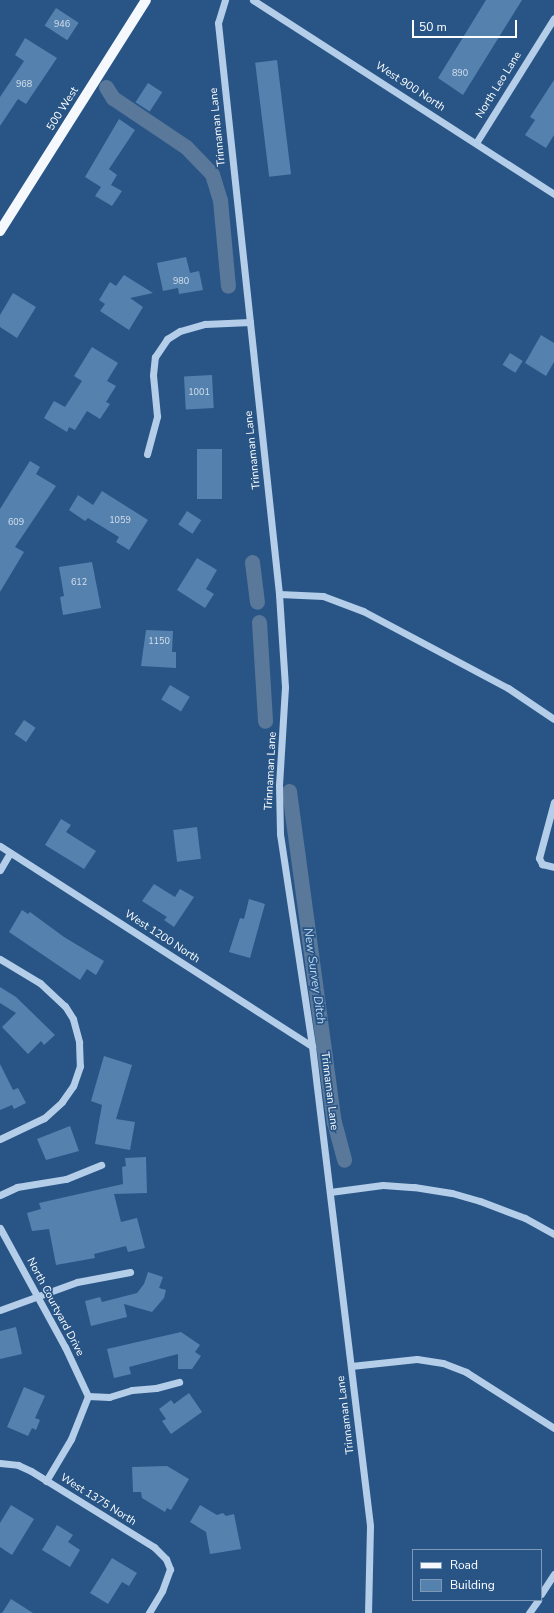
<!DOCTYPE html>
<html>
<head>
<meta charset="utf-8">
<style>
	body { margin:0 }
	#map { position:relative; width:554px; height:1613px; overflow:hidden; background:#285586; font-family:"Nunito Sans",sans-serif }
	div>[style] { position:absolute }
	.canal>* { height:15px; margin:-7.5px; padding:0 7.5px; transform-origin:7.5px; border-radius:7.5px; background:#5a789a }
	.building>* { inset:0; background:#5581af; transform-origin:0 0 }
	.minor>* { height:7px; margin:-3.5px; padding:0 3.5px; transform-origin:3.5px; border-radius:3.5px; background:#b4cde8 }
	.major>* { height:10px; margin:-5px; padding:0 5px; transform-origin:5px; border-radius:5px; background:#f5f9fe }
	span { translate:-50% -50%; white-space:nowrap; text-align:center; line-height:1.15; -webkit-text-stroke:3.5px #285586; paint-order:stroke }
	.number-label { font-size:9px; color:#d4e0eb }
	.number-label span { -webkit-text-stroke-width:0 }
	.street-label { font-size:11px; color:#fff }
	.water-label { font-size:12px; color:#bfd7ef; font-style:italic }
	.legend { position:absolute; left:412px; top:1549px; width:130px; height:52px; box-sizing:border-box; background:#285586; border:1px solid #7e99b6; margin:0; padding:5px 7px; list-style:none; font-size:12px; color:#fff }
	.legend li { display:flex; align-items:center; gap:8px; height:20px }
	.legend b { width:20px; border:1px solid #7e99b6 }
	.scale { position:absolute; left:412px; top:20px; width:105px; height:18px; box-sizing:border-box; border:2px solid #fff; border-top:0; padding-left:5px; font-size:12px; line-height:14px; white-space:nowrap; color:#fff; -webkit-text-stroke:3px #285586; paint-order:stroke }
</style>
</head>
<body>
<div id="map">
	<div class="canal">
		<i style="left:106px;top:87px;width:13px;rotate:58deg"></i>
		<i style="left:113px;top:98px;width:88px;rotate:33.9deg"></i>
		<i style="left:186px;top:147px;width:37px;rotate:46deg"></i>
		<i style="left:212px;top:174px;width:27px;rotate:73deg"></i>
		<i style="left:220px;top:200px;width:86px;rotate:84.7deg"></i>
		<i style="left:252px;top:562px;width:40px;rotate:82.9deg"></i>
		<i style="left:259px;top:622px;width:99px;rotate:86.5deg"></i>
		<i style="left:289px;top:791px;width:334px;rotate:82.3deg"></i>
		<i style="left:334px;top:1122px;width:39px;rotate:75deg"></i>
	</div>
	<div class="building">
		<i style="clip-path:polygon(486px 0,522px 0,463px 95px,438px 78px)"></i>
		<i style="left:56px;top:8px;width:27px;height:21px;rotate:33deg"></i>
		<i style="clip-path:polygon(25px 38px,57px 58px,26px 104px,18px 99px,0 126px,0 97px,24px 61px,15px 55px)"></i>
		<i style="left:277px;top:60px;width:115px;height:22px;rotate:83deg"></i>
		<i style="clip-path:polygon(554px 80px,554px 135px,546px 148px,525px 135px,535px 120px,530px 117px)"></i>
		<i style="left:148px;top:83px;width:17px;height:23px;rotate:33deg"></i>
		<i style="clip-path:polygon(119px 119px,135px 130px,109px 169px,117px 175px,111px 185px,122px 191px,112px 206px,95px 196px,101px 187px,85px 177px)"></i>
		<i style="clip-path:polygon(186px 257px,190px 273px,199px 271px,203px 290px,179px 294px,178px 288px,163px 291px,157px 263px)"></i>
		<i style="clip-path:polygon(124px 275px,153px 293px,130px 298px,143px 307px,129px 330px,100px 311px,105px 304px,99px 300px,110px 282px,116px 286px)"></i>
		<i style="clip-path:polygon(13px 293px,36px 307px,17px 338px,0 327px,0 315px)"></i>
		<i style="clip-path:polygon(541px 335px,554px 343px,554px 362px,546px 376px,525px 363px)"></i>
		<i style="clip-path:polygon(92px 347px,118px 363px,107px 381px,116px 386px,106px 402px,110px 404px,100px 419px,87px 411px,75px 430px,69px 427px,67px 432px,44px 418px,54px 401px,65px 407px,82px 381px,74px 376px)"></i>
		<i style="left:510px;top:353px;width:15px;height:14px;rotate:32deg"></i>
		<i style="left:212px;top:375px;width:33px;height:28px;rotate:87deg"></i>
		<i style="left:197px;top:449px;width:25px;height:50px"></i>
		<i style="clip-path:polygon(30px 461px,40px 467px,36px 474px,56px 486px,15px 547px,24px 552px,0 592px,0 509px)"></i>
		<i style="clip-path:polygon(102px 491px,148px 520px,129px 550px,116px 542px,119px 537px,88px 518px,85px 521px,69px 510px,78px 495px,93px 505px)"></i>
		<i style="left:187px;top:511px;width:17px;height:16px;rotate:33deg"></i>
		<i style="clip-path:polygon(197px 558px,217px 570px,206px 589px,214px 594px,205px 608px,177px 590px)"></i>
		<i style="clip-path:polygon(92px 562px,101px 608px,63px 615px,60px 597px,64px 596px,59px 567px)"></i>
		<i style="clip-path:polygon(146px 630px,173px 631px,172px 652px,176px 652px,176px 668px,141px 666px)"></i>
		<i style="left:170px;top:685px;width:23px;height:17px;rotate:31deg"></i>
		<i style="left:24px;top:720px;width:14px;height:17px;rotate:34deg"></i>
		<i style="clip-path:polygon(61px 819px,71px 825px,66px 832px,96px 851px,84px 869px,45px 845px)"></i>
		<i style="left:197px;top:827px;width:32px;height:24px;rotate:83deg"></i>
		<i style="clip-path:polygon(154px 884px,175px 897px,180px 889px,194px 897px,174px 927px,164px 920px,167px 917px,142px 901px)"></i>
		<i style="clip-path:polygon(249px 899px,265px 904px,250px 958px,229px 952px,240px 918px,244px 919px)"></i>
		<i style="clip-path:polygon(22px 910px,28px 914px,30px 912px,64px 937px,104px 961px,96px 975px,87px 969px,80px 980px,9px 932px)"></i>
		<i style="clip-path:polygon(0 987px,16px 997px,55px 1035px,44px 1045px,41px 1041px,28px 1054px,2px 1027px,16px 1013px,0 1003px)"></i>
		<i style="clip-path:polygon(104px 1056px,132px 1065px,116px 1119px,135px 1122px,130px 1150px,95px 1144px,102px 1105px,91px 1101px)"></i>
		<i style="clip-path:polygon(0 1064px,13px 1090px,18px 1088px,26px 1103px,14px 1109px,12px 1105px,0 1110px)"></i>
		<i style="clip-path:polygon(70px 1126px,79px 1151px,46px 1160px,37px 1139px)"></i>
		<i style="clip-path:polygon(146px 1157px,147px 1193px,114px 1194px,121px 1222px,137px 1218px,145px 1248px,128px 1252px,126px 1246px,94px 1254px,95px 1258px,56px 1265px,49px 1229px,32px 1231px,27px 1213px,41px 1209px,39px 1203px,123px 1184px,122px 1167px,126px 1166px,125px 1158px)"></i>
		<i style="clip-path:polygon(148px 1272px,163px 1277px,159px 1288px,166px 1290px,164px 1298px,152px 1312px,124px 1304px,127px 1317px,91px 1326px,85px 1301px,100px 1297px,102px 1302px,137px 1293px,144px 1284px)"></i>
		<i style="clip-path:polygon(16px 1327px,22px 1354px,0 1359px,0 1331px)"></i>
		<i style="clip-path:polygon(181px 1332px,200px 1345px,195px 1352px,201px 1356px,192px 1369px,178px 1369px,178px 1354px,129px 1367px,131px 1374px,114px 1378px,107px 1349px)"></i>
		<i style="clip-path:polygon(24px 1387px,45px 1396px,35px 1418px,40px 1420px,36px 1430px,32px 1428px,28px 1436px,7px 1427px)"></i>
		<i style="clip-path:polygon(189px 1393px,202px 1412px,171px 1434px,162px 1421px,166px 1419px,159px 1409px,171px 1400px,174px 1404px)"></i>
		<i style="clip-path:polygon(167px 1466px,189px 1479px,171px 1510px,167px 1508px,165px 1512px,142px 1498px,141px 1492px,133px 1492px,132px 1467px)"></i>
		<i style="clip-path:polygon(11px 1505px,34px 1519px,12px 1555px,0 1547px,0 1523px)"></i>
		<i style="clip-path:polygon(200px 1505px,217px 1515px,223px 1513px,226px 1516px,234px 1514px,241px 1549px,210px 1554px,206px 1532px,190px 1522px)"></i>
		<i style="clip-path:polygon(57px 1525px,73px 1535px,68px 1542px,80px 1550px,70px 1567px,42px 1550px)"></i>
		<i style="clip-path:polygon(112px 1558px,137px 1573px,129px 1586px,122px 1582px,108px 1604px,90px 1593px)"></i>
		<i style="clip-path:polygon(11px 1599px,33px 1613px,2px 1613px)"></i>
	</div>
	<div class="minor">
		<i style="left:225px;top:0;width:24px;rotate:107deg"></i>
		<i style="left:218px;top:23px;width:574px;rotate:83.9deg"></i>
		<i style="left:279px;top:594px;width:93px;rotate:86.3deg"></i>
		<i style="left:285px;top:687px;width:98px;rotate:93.5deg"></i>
		<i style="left:279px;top:785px;width:49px;rotate:88.8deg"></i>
		<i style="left:280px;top:834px;width:214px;rotate:81.4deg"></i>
		<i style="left:312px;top:1046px;width:483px;rotate:83.1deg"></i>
		<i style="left:370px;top:1526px;width:87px;rotate:91.3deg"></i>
		<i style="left:253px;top:0;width:358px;rotate:32.8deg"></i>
		<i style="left:476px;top:143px;width:147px;rotate:-58deg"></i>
		<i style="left:147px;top:454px;width:39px;rotate:-75deg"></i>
		<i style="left:157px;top:416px;width:41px;rotate:-95.6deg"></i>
		<i style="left:153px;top:375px;width:18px;rotate:-84deg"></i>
		<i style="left:155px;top:357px;width:22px;rotate:-56deg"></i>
		<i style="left:167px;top:339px;width:15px;rotate:-32deg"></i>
		<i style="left:180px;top:331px;width:26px;rotate:-16deg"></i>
		<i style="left:205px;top:324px;width:45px;rotate:-2.5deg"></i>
		<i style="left:279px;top:594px;width:44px;rotate:2.6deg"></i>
		<i style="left:323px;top:596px;width:43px;rotate:20.6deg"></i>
		<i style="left:363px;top:611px;width:164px;rotate:28deg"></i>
		<i style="left:508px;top:688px;width:55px;rotate:34deg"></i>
		<i style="left:554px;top:802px;width:58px;rotate:105deg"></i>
		<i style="left:539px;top:858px;width:7px;rotate:63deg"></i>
		<i style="left:542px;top:864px;width:12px;rotate:14deg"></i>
		<i style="left:0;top:846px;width:371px;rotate:32.7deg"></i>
		<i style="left:0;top:870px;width:20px;rotate:-60deg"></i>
		<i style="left:0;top:959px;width:47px;rotate:31deg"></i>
		<i style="left:40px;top:983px;width:34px;rotate:43deg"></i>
		<i style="left:65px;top:1006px;width:15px;rotate:58deg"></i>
		<i style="left:73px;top:1019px;width:24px;rotate:75deg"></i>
		<i style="left:79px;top:1042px;width:24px;rotate:88deg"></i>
		<i style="left:80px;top:1066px;width:21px;rotate:109deg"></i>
		<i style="left:73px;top:1086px;width:19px;rotate:125deg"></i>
		<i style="left:62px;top:1102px;width:24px;rotate:138deg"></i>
		<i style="left:44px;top:1118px;width:49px;rotate:154.5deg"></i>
		<i style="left:330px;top:1192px;width:53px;rotate:-7.5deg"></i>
		<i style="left:383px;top:1185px;width:31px;rotate:4deg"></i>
		<i style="left:414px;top:1187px;width:38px;rotate:9deg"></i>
		<i style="left:452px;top:1193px;width:29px;rotate:16deg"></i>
		<i style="left:480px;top:1201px;width:48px;rotate:20.7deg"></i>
		<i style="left:525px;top:1218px;width:33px;rotate:29deg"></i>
		<i style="left:0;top:1195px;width:19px;rotate:-25deg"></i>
		<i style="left:17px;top:1187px;width:50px;rotate:-9.3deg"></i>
		<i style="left:66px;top:1179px;width:38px;rotate:-22deg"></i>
		<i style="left:0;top:1228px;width:136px;rotate:61.4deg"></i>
		<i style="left:65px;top:1347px;width:54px;rotate:64.9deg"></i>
		<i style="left:0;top:1310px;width:82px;rotate:-20deg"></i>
		<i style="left:77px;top:1282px;width:54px;rotate:-10.7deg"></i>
		<i style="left:351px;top:1366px;width:66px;rotate:-6.1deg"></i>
		<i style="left:417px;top:1359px;width:26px;rotate:9deg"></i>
		<i style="left:443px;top:1363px;width:25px;rotate:21deg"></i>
		<i style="left:466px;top:1372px;width:104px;rotate:32.5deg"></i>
		<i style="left:88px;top:1396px;width:21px;rotate:3deg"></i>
		<i style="left:109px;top:1397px;width:24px;rotate:-17deg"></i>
		<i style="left:132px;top:1390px;width:24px;rotate:-5deg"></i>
		<i style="left:156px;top:1388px;width:24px;rotate:-15deg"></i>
		<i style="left:0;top:1463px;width:18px;rotate:6deg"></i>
		<i style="left:18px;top:1465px;width:14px;rotate:25deg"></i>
		<i style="left:31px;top:1471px;width:145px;rotate:31.7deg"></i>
		<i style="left:154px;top:1547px;width:17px;rotate:45deg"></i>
		<i style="left:166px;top:1559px;width:11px;rotate:68deg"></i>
		<i style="left:170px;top:1569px;width:23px;rotate:110deg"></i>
		<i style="left:162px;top:1591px;width:26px;rotate:121deg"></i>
		<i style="left:46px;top:1481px;width:49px;rotate:-59.2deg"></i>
		<i style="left:71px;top:1439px;width:46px;rotate:-68.4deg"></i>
		<i style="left:541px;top:1594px;width:24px;rotate:-57deg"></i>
		<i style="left:529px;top:1613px;width:16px;rotate:-55deg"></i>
	</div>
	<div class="major">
		<i style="left:0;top:231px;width:273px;rotate:-57.7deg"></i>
	</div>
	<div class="number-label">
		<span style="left:62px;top:24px">946</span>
		<span style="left:460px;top:73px">890</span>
		<span style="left:24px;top:84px">968</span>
		<span style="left:181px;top:281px">980</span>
		<span style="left:199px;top:392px">1001</span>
		<span style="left:120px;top:520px">1059</span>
		<span style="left:16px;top:522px">609</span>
		<span style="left:79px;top:582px">612</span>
		<span style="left:159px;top:641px">1150</span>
	</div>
	<div class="street-label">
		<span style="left:499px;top:85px;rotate:-58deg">North Leo Lane</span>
		<span style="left:410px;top:87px;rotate:33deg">West 900 North</span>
		<span style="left:63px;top:109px;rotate:-58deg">500 West</span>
		<span style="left:218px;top:127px;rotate:-96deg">Trinnaman Lane</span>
		<span style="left:253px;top:450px;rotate:-96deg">Trinnaman Lane</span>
		<span style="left:271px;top:771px;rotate:-87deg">Trinnaman Lane</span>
		<span style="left:162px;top:937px;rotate:33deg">West 1200 North</span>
		<span style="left:329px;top:1091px;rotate:83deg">Trinnaman Lane</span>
		<span style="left:55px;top:1307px;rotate:62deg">North Courtyard Drive</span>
		<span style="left:346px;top:1415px;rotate:-97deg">Trinnaman Lane</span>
		<span style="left:98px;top:1500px;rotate:32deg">West 1375 North</span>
	</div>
	<div class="water-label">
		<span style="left:314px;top:976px;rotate:82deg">New Survey Ditch</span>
	</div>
	<ul class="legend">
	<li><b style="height:5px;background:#f5f9fe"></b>Road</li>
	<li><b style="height:11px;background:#5581af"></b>Building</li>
	</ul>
	<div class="scale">50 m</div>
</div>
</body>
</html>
